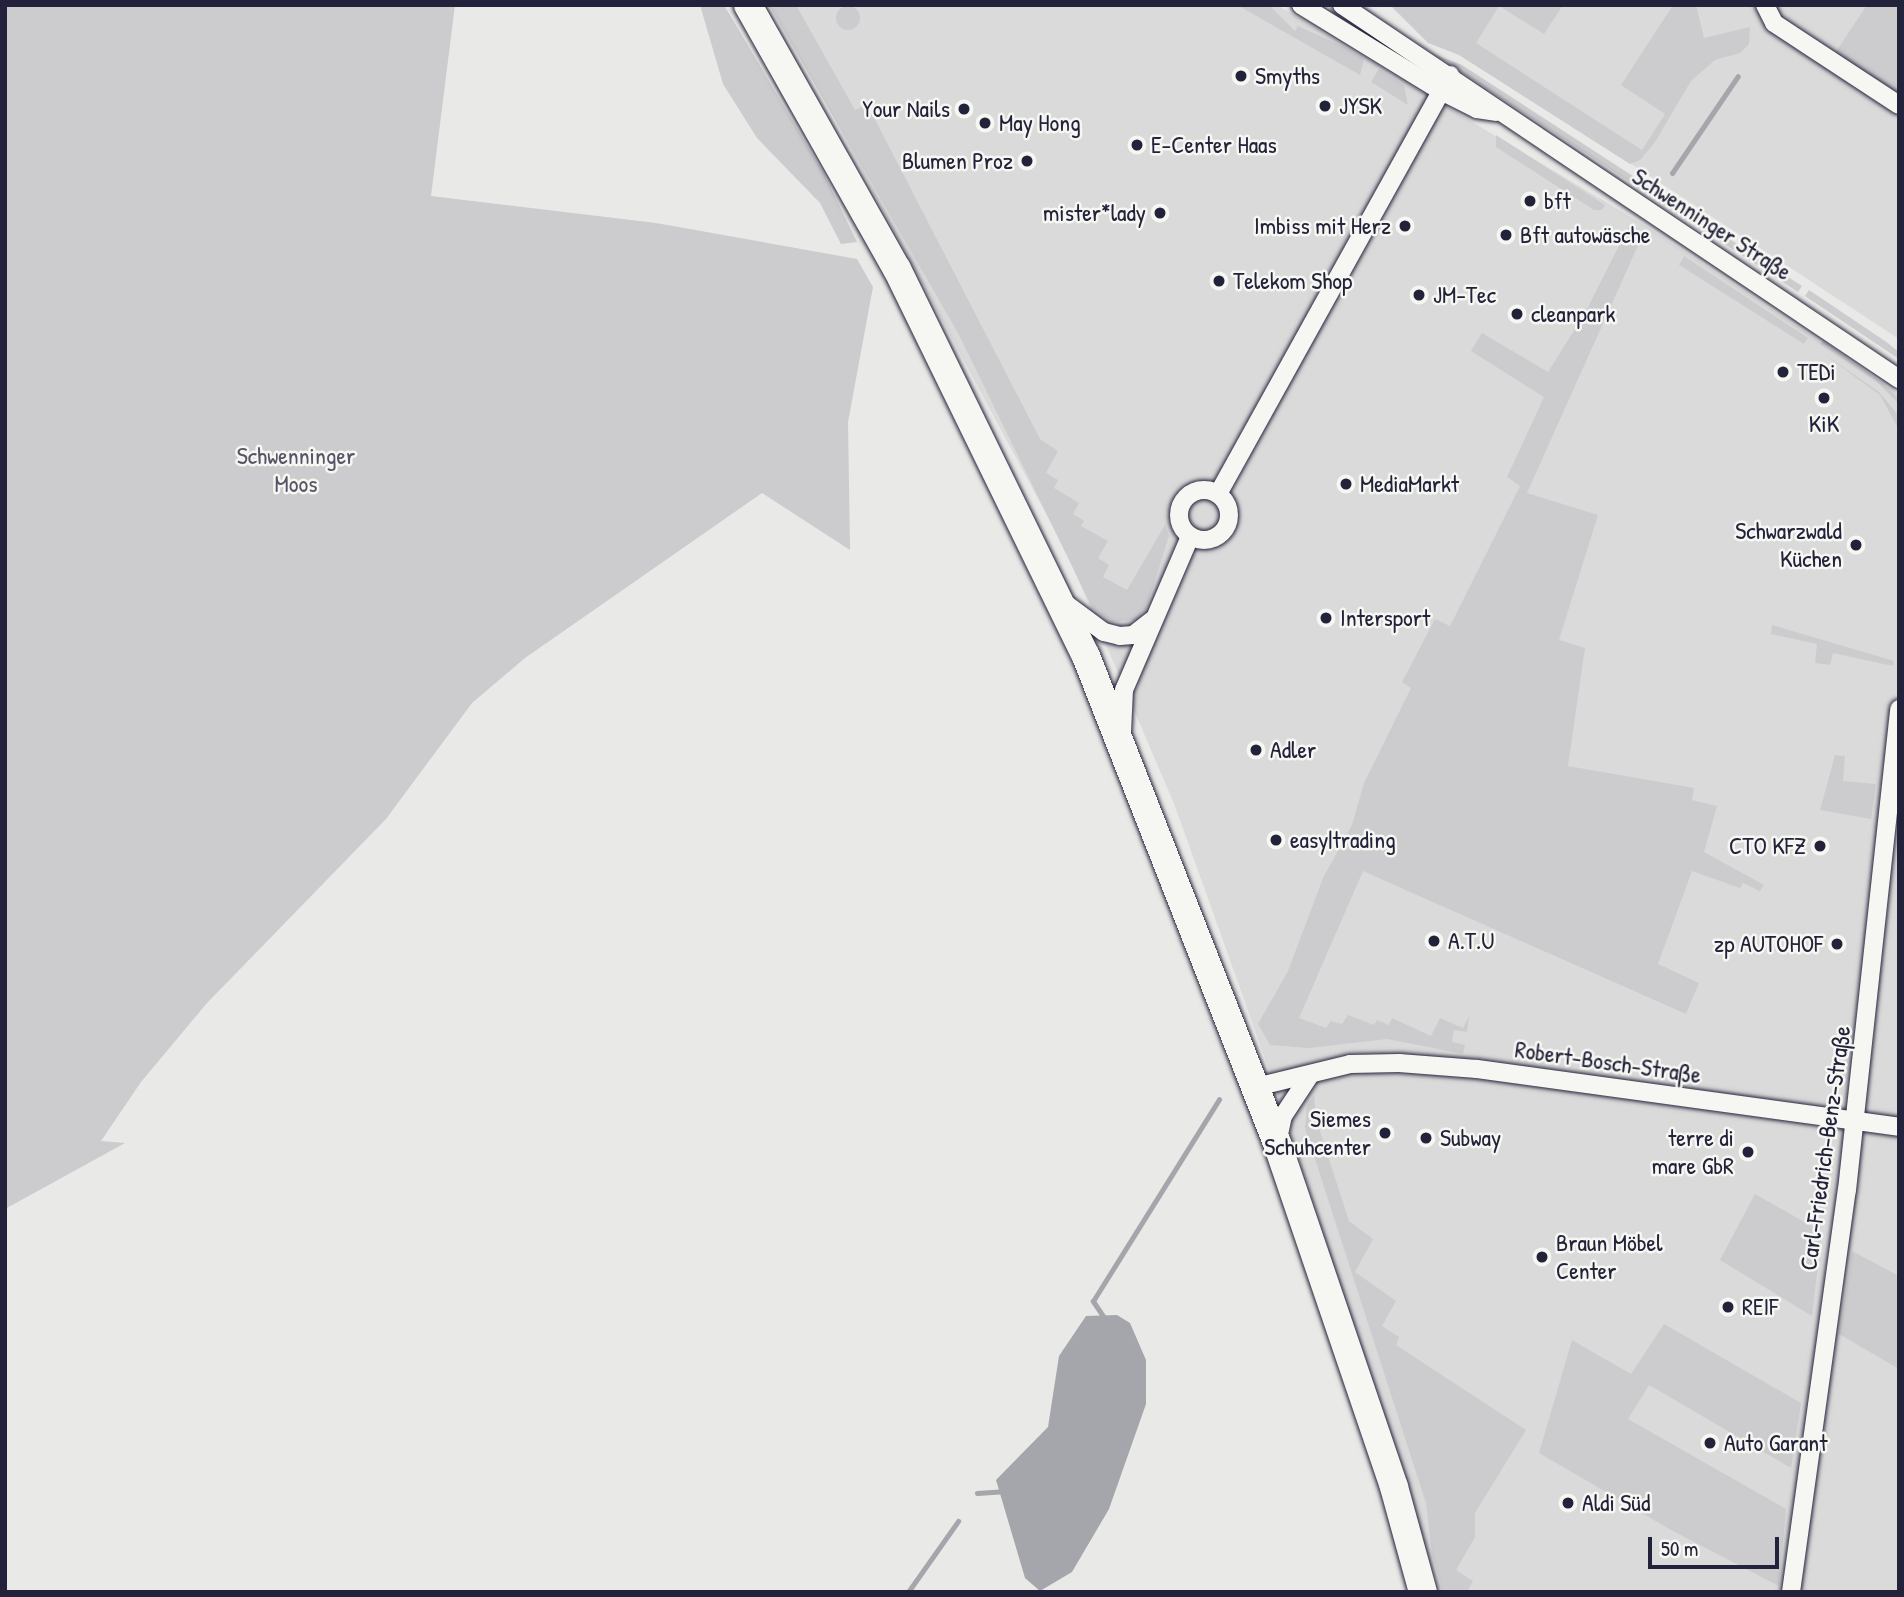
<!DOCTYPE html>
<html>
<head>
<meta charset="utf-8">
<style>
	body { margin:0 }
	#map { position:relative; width:1904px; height:1597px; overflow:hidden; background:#e9e9e7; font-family:"Patrick Hand",sans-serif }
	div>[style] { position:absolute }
	.built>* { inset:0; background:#dadada }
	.green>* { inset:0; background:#ccccce }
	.round { border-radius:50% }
	.water>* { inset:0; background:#a5a5ac }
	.stream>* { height:5px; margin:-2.5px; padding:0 2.5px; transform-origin:2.5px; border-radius:2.5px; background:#a5a5ac }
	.roads { filter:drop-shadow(0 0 2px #22223b) drop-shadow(0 0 2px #22223b) }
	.minor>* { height:18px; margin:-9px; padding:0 9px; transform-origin:9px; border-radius:9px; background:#f6f6f2 }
	.minor>.ring { margin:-9px; padding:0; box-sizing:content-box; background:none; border:18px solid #f6f6f2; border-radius:50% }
	.primary>* { height:28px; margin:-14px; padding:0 14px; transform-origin:14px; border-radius:14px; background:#f6f6f2 }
	.dots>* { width:19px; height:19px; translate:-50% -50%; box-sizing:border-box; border:4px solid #f6f6f2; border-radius:50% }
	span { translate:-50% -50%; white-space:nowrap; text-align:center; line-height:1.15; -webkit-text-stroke:5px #f6f6f2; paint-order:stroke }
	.poi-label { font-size:24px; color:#22223b }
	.left { translate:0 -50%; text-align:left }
	.right { translate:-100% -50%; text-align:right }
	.street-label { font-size:24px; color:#22223b }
	.park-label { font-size:24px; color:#555567 }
	.frame { position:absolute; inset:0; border:7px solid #22223b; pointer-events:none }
	.scale { position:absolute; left:1648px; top:1537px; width:131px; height:32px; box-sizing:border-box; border:4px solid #22223b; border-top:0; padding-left:9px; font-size:21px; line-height:24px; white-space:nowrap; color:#22223b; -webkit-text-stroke:5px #f6f6f2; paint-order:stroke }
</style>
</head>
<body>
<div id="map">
	<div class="built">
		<i style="clip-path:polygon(773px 5px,1277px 5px,1646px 226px,1899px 394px,1899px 1592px,1440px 1592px,1282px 1106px,1175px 806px,1065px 549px)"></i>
		<i style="clip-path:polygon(1471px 5px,1899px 5px,1899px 339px,1445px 42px)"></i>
	</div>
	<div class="green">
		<i style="clip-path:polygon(5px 5px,455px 5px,431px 196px,656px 223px,857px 259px,873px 287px,848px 422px,850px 550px,762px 493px,525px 658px,472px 703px,386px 819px,207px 1003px,141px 1082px,101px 1141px,125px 1143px,5px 1209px)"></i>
		<i style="clip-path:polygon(700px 5px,724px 5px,824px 174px,857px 242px,841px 244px,820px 203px,757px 138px,723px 84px)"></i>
		<i style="clip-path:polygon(769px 5px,796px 5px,855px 110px,867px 104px,1040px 439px,1058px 451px,1046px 473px,1058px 480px,1054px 488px,1079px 503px,1073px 514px,1084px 521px,1081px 526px,1108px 541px,1098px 558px,1109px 565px,1103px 577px,1127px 590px,1165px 525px,1169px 536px,1146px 609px,1137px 620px,1111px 622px,1092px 607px,958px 333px)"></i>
		<i style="clip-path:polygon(1237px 5px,1269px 5px,1295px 31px,1298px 26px,1344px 47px,1364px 59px,1360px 75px)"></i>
		<i style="clip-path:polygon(1390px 5px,1563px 5px,1544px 34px,1499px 6px,1476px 43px,1642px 150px,1665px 114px,1621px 85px,1673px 5px,1696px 5px,1704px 38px,1750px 27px,1749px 44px,1740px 53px,1715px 60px,1691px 81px,1655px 142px,1640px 160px,1630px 164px,1459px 55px,1428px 43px)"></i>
		<i style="clip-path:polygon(1867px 5px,1899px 5px,1899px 96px,1835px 53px)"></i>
		<i class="round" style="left:836px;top:6px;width:24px;height:24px"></i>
		<i style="clip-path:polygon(1434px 54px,1462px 65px,1802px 286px,1798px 292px)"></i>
		<i style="clip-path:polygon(1379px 69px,1404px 85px,1408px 105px,1371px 82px)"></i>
		<i style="clip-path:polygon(1496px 135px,1605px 205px,1602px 210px,1594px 210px,1496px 147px)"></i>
		<i style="clip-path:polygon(1630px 224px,1644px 232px,1527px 493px,1598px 515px,1559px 640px,1585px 648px,1568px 766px,1694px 788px,1692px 800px,1717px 806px,1704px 852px,1764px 885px,1760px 891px,1743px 883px,1740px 888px,1692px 871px,1658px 964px,1699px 983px,1686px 1014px,1363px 871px,1299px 1018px,1326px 1028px,1331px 1021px,1342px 1024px,1348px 1015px,1374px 1025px,1377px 1020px,1389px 1025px,1392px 1018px,1431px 1036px,1440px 1018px,1463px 1028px,1469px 1016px,1467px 1032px,1454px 1030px,1452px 1042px,1465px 1045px,1463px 1054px,1387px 1039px,1309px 1048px,1270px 1045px,1258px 1024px,1288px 971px,1323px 878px,1352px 825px,1364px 783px,1411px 688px,1402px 682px,1435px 619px,1450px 626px,1520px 486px,1507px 477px,1544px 397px,1471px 351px,1482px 333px,1548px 372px,1585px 313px)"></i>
		<i style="clip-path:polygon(1684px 256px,1808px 338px,1804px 344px,1679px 265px)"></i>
		<i style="clip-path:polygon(1809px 290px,1885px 341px,1899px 352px,1899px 359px,1805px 296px)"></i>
		<i style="clip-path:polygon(1823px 341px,1883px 383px,1899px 399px,1899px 404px,1877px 382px,1820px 344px)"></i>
		<i style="clip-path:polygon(1817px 349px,1879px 392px,1899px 416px,1899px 430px,1880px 395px)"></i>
		<i style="clip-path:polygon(1772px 625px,1894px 661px,1893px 666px,1833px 653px,1830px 665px,1815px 663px,1817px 644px,1771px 634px)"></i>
		<i style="clip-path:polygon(1835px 755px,1845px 756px,1843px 781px,1876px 784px,1871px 819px,1820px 810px)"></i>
		<i style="clip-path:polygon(1314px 1096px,1317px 1122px,1349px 1221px,1373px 1239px,1355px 1272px,1396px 1301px,1382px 1326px,1399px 1337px,1396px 1345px,1526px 1430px,1475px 1513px,1475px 1537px,1456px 1570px,1473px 1581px,1467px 1592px,1443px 1592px,1432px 1554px,1426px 1503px,1305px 1128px,1307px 1105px)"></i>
		<i style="clip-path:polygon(1755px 1194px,1822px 1232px,1812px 1316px,1720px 1260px)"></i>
		<i style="clip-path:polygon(1852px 1251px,1899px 1276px,1899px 1369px,1839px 1334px)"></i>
		<i style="clip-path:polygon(1664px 1324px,1801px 1403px,1791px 1468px,1649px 1385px,1628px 1419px,1786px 1509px,1779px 1586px,1671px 1530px,1539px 1453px,1572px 1340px,1631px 1374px)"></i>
	</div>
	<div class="water">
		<i style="clip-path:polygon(1117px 1315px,1130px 1323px,1146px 1360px,1146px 1404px,1109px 1509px,1072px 1572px,1040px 1591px,1025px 1578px,996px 1480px,1048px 1427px,1059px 1356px,1086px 1316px)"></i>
	</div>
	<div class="stream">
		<i style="left:1672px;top:173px;width:117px;rotate:-55.8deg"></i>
		<i style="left:1105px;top:1319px;width:22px;rotate:-124deg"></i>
		<i style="left:1093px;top:1301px;width:238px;rotate:-58deg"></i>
		<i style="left:977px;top:1493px;width:26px;rotate:-4deg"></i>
		<i style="left:908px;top:1592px;width:87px;rotate:-54.8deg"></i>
	</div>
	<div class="roads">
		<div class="minor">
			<i style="left:1301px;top:5px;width:164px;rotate:31.6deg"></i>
			<i style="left:1441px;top:91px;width:40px;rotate:26.6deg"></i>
			<i style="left:1477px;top:109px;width:19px;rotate:9deg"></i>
			<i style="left:1342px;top:5px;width:671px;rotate:33.88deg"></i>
			<i style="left:1765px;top:5px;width:20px;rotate:63deg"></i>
			<i style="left:1774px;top:23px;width:149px;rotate:33.3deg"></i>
			<i class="ring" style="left:1179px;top:490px;width:32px;height:32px"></i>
			<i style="left:1218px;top:494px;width:479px;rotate:-61deg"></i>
			<i style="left:1066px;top:604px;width:47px;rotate:36.4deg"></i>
			<i style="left:1104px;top:632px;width:16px;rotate:14deg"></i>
			<i style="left:1120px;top:636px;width:13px;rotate:-4deg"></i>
			<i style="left:1133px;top:635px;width:24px;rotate:-38deg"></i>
			<i style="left:1122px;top:732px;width:42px;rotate:-87.3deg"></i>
			<i style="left:1124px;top:690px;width:167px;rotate:-66.7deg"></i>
			<i style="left:1256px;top:1087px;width:97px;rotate:-13.7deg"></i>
			<i style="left:1350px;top:1064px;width:49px;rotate:-1.2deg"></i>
			<i style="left:1399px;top:1063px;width:78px;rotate:4.4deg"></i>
			<i style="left:1477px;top:1069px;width:426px;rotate:7.8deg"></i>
			<i style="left:1278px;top:1139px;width:24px;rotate:-78deg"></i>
			<i style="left:1283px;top:1116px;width:49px;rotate:-56.6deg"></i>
			<i style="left:1791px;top:1592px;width:406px;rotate:-82.1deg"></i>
			<i style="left:1847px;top:1190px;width:484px;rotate:-83.8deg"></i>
		</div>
		<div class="primary">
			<i style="left:748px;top:5px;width:303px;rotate:60.6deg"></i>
			<i style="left:897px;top:269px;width:431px;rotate:64deg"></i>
			<i style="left:1086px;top:656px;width:523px;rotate:68.59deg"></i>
			<i style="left:1277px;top:1143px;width:363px;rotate:71.2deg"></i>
			<i style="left:1394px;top:1487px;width:109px;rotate:74.6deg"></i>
		</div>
	</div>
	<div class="dots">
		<i style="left:1241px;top:76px;background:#22223b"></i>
		<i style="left:1325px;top:106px;background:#22223b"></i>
		<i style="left:964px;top:109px;background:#22223b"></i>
		<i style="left:985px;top:123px;background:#22223b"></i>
		<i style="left:1137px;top:145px;background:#22223b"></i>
		<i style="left:1027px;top:161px;background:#22223b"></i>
		<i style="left:1530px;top:201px;background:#22223b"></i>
		<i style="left:1160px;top:213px;background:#22223b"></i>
		<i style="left:1405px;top:226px;background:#22223b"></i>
		<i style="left:1506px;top:235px;background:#22223b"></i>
		<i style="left:1219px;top:281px;background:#22223b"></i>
		<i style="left:1419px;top:295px;background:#22223b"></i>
		<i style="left:1517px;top:314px;background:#22223b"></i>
		<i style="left:1783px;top:372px;background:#22223b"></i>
		<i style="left:1824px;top:398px;background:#22223b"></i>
		<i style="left:1346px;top:484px;background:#22223b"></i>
		<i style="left:1856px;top:545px;background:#22223b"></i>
		<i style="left:1326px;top:618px;background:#22223b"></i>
		<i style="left:1256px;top:750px;background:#22223b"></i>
		<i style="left:1276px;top:840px;background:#22223b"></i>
		<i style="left:1820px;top:846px;background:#22223b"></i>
		<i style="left:1434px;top:941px;background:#22223b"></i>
		<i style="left:1837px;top:944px;background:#22223b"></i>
		<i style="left:1385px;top:1133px;background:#22223b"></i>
		<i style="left:1426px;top:1138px;background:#22223b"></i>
		<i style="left:1748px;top:1152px;background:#22223b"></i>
		<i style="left:1542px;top:1257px;background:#22223b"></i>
		<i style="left:1728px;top:1307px;background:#22223b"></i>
		<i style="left:1710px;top:1443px;background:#22223b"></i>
		<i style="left:1568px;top:1503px;background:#22223b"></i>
	</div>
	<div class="poi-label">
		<span class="left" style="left:1255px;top:76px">Smyths</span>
		<span class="left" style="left:1339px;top:106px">JYSK</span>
		<span class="right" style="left:950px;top:109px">Your Nails</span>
		<span class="left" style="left:999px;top:123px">May Hong</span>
		<span class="left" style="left:1151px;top:145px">E-Center Haas</span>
		<span class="right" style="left:1013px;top:161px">Blumen Proz</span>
		<span class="left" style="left:1544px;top:201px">bft</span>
		<span class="right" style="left:1146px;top:213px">mister*lady</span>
		<span class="right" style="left:1391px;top:226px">Imbiss mit Herz</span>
		<span class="left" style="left:1520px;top:235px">Bft autowäsche</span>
		<span class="left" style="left:1233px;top:281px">Telekom Shop</span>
		<span class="left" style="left:1433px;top:295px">JM-Tec</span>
		<span class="left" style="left:1531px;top:314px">cleanpark</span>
		<span class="left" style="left:1797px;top:372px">TEDi</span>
		<span style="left:1824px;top:424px">KiK</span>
		<span class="left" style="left:1360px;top:484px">MediaMarkt</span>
		<span class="right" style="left:1842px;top:545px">Schwarzwald<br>Küchen</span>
		<span class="left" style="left:1340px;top:618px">Intersport</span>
		<span class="left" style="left:1270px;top:750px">Adler</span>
		<span class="left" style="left:1290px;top:840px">easy|trading</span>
		<span class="right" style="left:1806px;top:846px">CTO KFZ</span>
		<span class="left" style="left:1448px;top:941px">A.T.U</span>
		<span class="right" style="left:1823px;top:944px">zp AUTOHOF</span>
		<span class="right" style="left:1371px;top:1133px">Siemes<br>Schuhcenter</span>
		<span class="left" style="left:1440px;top:1138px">Subway</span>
		<span class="right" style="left:1734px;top:1152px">terre di<br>mare GbR</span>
		<span class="left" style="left:1556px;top:1257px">Braun Möbel<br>Center</span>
		<span class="left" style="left:1742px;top:1307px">REIF</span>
		<span class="left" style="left:1724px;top:1443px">Auto Garant</span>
		<span class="left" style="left:1582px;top:1503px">Aldi Süd</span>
	</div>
	<div class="street-label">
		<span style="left:1712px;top:224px;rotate:33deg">Schwenninger Straße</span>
		<span style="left:1608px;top:1062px;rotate:8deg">Robert-Bosch-Straße</span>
		<span style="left:1825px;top:1148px;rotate:-82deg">Carl-Friedrich-Benz-Straße</span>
	</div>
	<div class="park-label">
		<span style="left:296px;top:470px">Schwenninger<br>Moos</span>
	</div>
	<div class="frame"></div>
	<div class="scale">50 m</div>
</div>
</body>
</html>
